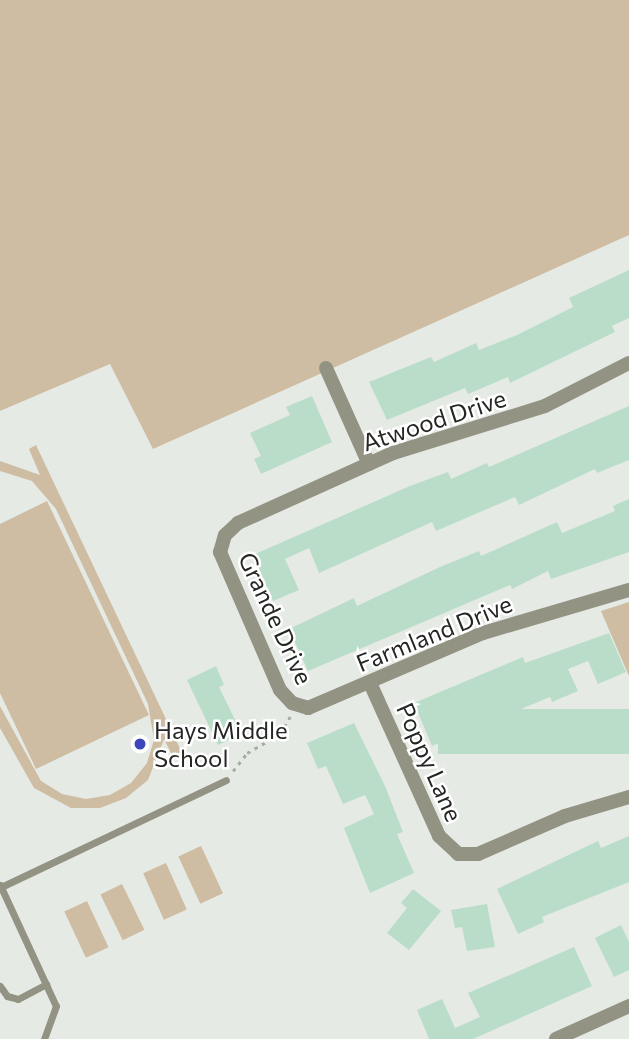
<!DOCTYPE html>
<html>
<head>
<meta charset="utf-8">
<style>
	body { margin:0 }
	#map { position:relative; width:629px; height:1039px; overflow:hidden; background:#e6eae4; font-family:Commissioner,sans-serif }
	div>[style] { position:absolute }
	.green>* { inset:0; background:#cebca3; transform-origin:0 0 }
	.building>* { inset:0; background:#baddca; transform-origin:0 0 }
	.path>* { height:2.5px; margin-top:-1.25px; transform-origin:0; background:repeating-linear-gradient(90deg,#a8aba6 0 3.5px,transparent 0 8.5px) }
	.lane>* { height:7px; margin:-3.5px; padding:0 3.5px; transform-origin:3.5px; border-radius:3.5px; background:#939384 }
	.street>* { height:14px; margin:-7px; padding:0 7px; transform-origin:7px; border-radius:7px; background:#939384 }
	.dots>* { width:19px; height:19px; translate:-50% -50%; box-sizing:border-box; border:4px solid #fff; border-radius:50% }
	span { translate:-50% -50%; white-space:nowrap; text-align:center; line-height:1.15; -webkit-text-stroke:5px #fff; paint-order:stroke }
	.street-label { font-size:24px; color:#242623 }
	.poi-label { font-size:24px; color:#242623 }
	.left { translate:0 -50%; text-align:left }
</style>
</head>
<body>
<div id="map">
	<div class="green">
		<i style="clip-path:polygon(0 0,629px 0,629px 235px,153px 449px,110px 364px,0 411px)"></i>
		<i style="clip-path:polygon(36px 445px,183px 755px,174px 759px,164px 739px,148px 780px,126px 798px,100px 808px,71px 808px,34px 788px,0 728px,0 706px,41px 781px,62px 794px,86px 799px,110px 795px,131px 783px,147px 763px,154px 740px,148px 704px,56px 509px,32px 481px,0 471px,0 461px,40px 475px,29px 449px)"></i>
		<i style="clip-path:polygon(47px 501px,149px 715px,36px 769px,0 693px,0 524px)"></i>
		<i style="clip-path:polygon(629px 602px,629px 676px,601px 611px)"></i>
		<i style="left:201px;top:846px;width:52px;height:25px;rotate:65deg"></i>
		<i style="left:166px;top:863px;width:51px;height:25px;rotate:66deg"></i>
		<i style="left:122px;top:884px;width:51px;height:24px;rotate:64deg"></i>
		<i style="left:87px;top:901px;width:51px;height:25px;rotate:65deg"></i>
	</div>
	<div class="building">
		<i style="clip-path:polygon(629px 270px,629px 318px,612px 326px,615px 332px,510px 383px,508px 377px,468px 394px,465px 388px,387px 420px,369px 382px,431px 357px,434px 362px,476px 343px,479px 350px,517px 335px,573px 307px,569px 298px)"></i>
		<i style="clip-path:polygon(312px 396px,332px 442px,261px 474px,254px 459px,261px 456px,250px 433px,290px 415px,286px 407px)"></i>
		<i style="clip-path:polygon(629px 406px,629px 460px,597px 473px,595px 469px,519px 505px,515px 497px,436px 531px,432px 522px,319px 573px,309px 548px,285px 559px,299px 590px,273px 601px,253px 555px,410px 486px,448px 472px,451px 479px,487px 463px,489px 467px)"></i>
		<i style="clip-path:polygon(629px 499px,629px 552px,551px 579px,548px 571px,512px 589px,510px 585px,308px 671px,289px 629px,354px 598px,357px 606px,440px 567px,479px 551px,481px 556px,557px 522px,562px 533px,615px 511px,613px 506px)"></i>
		<i style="clip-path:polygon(609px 633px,626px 672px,598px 684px,588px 661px,568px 669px,578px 691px,552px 702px,550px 697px,432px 746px,414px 703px,523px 657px,525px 663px)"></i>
		<i style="clip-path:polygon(216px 666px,224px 685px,219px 687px,242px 734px,218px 745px,187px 680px)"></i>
		<i style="left:629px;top:709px;width:45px;height:191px;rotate:90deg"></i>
		<i style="clip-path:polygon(354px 723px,385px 786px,403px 832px,397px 834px,414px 873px,370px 893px,344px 828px,374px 814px,365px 795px,343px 804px,326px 766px,318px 769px,307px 743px)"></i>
		<i style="clip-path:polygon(629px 836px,629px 882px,542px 917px,544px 922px,518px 934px,497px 889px,598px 841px,601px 848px)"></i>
		<i style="clip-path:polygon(413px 889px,441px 911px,409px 950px,387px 933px,407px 908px,401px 903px)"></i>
		<i style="clip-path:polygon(487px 904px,495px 947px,467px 951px,462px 927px,455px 928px,451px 910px)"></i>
		<i style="clip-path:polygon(621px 925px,629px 942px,629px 970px,614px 977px,595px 938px)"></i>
		<i style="clip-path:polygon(574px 947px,592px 986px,473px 1039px,429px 1039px,417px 1010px,442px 999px,455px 1028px,480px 1017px,468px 993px)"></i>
	</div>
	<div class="path">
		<i style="left:233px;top:771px;width:23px;rotate:-52deg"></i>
		<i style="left:247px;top:753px;width:38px;rotate:-30deg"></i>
		<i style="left:280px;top:734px;width:20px;rotate:-60deg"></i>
	</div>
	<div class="lane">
		<i style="left:0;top:885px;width:133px;rotate:65.2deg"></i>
		<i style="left:56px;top:1006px;width:35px;rotate:110deg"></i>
		<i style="left:1px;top:887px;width:249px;rotate:-25.4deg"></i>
		<i style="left:0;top:986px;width:12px;rotate:55deg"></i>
		<i style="left:7px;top:996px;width:11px;rotate:15deg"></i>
		<i style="left:18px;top:999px;width:32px;rotate:-28deg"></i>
	</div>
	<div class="street">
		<i style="left:629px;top:363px;width:94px;rotate:152.9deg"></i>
		<i style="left:545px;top:406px;width:159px;rotate:162.8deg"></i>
		<i style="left:393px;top:453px;width:170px;rotate:155.7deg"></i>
		<i style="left:238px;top:523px;width:18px;rotate:137deg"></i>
		<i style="left:225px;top:535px;width:18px;rotate:106deg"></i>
		<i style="left:220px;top:552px;width:150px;rotate:66.5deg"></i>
		<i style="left:280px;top:690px;width:18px;rotate:47deg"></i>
		<i style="left:292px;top:703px;width:17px;rotate:17deg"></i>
		<i style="left:308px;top:708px;width:190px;rotate:-23.2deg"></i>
		<i style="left:483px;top:633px;width:152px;rotate:-16.4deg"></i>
		<i style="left:326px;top:368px;width:105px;rotate:65.9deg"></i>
		<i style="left:370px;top:683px;width:168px;rotate:65.7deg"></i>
		<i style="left:439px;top:836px;width:26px;rotate:43deg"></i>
		<i style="left:458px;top:854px;width:20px"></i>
		<i style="left:478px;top:854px;width:95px;rotate:-23.6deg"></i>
		<i style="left:565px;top:816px;width:67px;rotate:-16.5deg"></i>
		<i style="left:556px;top:1039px;width:80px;rotate:-24.3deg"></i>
	</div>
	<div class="dots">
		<i style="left:140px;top:744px;background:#3d47bb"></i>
	</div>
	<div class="street-label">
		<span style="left:434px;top:420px;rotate:-18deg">Atwood Drive</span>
		<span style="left:276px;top:618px;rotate:65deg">Grande Drive</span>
		<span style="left:434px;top:633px;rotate:-22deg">Farmland Drive</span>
		<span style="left:430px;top:762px;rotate:66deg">Poppy Lane</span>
	</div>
	<div class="poi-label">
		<span class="left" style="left:154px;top:744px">Hays Middle<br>School</span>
	</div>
</div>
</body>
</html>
